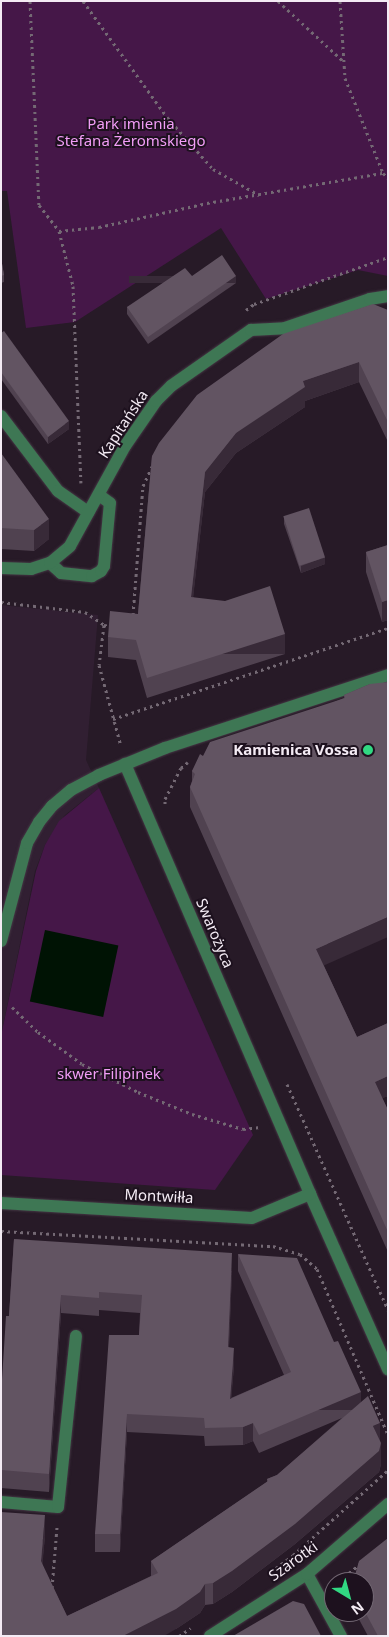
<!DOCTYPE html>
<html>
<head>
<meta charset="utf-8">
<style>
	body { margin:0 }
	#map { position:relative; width:389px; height:1637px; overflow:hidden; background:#271a27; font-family:"Noto Sans",sans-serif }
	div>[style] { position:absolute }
	.built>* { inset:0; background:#311f32 }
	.green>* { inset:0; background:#451748 }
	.water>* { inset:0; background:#001304; transform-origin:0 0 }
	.path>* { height:3px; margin-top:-1.5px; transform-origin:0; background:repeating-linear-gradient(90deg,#746974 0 2.5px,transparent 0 6.5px) }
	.roads { filter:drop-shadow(0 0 1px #443744) drop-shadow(0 0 1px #443744) }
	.minor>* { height:12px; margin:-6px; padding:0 6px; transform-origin:6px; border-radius:6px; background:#3e7754 }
	.wall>* { inset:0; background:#504250 }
	.shaded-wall>* { inset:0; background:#382a38; transform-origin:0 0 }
	.building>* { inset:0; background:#625462; transform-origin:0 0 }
	.dots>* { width:14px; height:14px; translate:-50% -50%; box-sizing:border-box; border:2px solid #1d111e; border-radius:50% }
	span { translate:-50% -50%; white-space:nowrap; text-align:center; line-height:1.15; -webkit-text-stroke:4px #1d111e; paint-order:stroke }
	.park-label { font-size:15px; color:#f29df7 }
	.street-label { font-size:15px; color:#f4ebf4 }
	.poi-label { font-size:15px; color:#f4ebf4; font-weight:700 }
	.right { translate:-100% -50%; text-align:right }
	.frame { position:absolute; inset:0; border:2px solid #f4ebf4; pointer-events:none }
	.north { position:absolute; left:324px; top:1572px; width:50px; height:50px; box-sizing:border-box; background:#1d111e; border:1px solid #736874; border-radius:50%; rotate:143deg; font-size:14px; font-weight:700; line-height:20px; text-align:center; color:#f4ebf4 }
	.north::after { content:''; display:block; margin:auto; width:18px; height:22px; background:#31d882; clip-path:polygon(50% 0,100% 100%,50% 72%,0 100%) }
</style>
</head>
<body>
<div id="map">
	<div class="built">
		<i style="clip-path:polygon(1px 605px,98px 615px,86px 760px,99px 788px,65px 815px,45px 845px,35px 871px,1px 1036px)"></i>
	</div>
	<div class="green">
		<i style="clip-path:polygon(1px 1px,388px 1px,388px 276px,358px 270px,266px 299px,221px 228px,75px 322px,26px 328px,7px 191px,1px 191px)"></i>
		<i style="clip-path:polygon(99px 788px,253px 1135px,215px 1190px,1px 1175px,1px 1036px,36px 871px,45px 845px,59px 821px)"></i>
	</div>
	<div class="water">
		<i style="left:45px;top:930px;width:75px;height:73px;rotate:12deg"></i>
	</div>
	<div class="path">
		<i style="left:30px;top:1px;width:204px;rotate:87.5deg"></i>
		<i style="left:39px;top:205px;width:33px;rotate:52deg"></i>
		<i style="left:59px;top:231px;width:40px;rotate:-5.7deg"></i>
		<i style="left:99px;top:227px;width:111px;rotate:-12.5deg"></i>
		<i style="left:207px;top:203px;width:179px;rotate:-9.7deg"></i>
		<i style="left:83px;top:1px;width:143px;rotate:54.1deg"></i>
		<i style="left:167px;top:117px;width:69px;rotate:48.5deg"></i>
		<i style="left:213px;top:169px;width:53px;rotate:29.5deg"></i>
		<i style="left:278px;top:1px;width:88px;rotate:42.7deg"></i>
		<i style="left:340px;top:1px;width:77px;rotate:86.3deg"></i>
		<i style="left:345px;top:78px;width:102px;rotate:68.2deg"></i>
		<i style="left:383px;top:173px;width:7px;rotate:45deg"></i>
		<i style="left:59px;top:231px;width:57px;rotate:75.7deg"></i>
		<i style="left:73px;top:286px;width:197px;rotate:87.7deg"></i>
		<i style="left:246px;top:310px;width:10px;rotate:-37deg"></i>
		<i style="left:254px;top:304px;width:142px;rotate:-19.3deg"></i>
		<i style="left:1px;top:602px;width:85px;rotate:6.8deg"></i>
		<i style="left:85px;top:612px;width:23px;rotate:34deg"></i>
		<i style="left:104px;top:625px;width:7px;rotate:8deg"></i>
		<i style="left:133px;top:615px;width:129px;rotate:-85.6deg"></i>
		<i style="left:143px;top:486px;width:26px;rotate:-65deg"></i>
		<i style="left:104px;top:625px;width:40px;rotate:97.1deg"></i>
		<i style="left:99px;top:665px;width:84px;rotate:74.8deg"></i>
		<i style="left:113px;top:719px;width:290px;rotate:-18.3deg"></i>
		<i style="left:165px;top:804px;width:5px;rotate:-90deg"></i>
		<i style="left:165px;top:799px;width:35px;rotate:-63deg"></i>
		<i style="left:181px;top:768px;width:9px;rotate:-41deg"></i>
		<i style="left:12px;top:1007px;width:36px;rotate:44deg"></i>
		<i style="left:38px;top:1032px;width:54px;rotate:36deg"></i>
		<i style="left:82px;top:1064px;width:63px;rotate:26.6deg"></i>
		<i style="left:138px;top:1092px;width:58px;rotate:22.2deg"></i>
		<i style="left:192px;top:1114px;width:53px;rotate:16.4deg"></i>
		<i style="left:243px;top:1129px;width:17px;rotate:-7deg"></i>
		<i style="left:287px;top:1084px;width:248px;rotate:65.9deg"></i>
		<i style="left:1px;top:1231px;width:272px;rotate:3.2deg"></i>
		<i style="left:273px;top:1246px;width:28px;rotate:17deg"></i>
		<i style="left:300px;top:1254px;width:23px;rotate:41deg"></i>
		<i style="left:317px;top:1269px;width:181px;rotate:66.8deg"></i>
		<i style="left:276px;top:1568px;width:21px;rotate:-37deg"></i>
		<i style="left:293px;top:1555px;width:127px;rotate:-41.8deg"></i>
		<i style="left:342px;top:1582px;width:5px;rotate:-68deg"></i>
		<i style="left:344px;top:1577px;width:21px;rotate:-39deg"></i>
		<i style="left:52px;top:1588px;width:61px;rotate:-85.3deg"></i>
		<i style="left:179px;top:1636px;width:14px;rotate:-34deg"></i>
	</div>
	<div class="roads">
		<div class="minor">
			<i style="left:1px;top:416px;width:94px;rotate:52.8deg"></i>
			<i style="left:58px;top:491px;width:37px;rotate:35deg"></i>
			<i style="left:50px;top:563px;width:15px;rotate:42deg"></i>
			<i style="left:61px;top:573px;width:31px;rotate:6deg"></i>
			<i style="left:92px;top:576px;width:10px;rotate:-29deg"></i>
			<i style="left:101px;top:571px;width:6px;rotate:-59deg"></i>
			<i style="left:104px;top:566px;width:63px;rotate:-84.6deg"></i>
			<i style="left:110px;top:503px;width:14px;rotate:-144deg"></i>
			<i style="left:1px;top:568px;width:30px;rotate:2deg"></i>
			<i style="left:31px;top:569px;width:20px;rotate:-18deg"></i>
			<i style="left:50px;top:563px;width:26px;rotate:-40deg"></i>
			<i style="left:70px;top:546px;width:114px;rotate:-61.2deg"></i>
			<i style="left:125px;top:446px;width:55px;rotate:-55.4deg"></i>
			<i style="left:156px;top:401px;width:21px;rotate:-45deg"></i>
			<i style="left:171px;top:386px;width:98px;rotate:-35deg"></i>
			<i style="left:251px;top:330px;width:34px;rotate:-3deg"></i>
			<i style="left:285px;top:328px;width:90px;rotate:-18.8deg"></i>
			<i style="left:370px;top:299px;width:18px;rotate:-9deg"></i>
			<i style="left:125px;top:764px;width:468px;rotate:66.7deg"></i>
			<i style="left:310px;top:1194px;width:192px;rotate:66deg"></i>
			<i style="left:1px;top:941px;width:101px;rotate:-75.1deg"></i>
			<i style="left:27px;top:843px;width:24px;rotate:-60deg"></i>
			<i style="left:39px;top:822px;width:21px;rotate:-51deg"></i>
			<i style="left:52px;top:806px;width:25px;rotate:-40deg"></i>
			<i style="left:71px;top:790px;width:32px;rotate:-28deg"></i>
			<i style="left:99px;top:775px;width:71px;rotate:-22.2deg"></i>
			<i style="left:165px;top:748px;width:235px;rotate:-18.1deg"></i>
			<i style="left:1px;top:1203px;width:251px;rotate:3.4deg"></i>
			<i style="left:252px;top:1218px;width:63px;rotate:-22.5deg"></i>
			<i style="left:1px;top:1502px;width:57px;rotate:5deg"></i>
			<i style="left:58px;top:1507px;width:172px;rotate:-84deg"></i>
			<i style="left:307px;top:1574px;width:71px;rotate:61.3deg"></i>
			<i style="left:210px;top:1636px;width:115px;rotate:-32.6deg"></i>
			<i style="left:307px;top:1574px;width:107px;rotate:-40.8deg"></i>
		</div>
	</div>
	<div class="wall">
		<i style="clip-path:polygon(1px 258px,4px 275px,4px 282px,1px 283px)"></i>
		<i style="clip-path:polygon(192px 276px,236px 283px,148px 344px,127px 314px,127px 307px)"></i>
		<i style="clip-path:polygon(388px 310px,388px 442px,359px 382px,305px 401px,305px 407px,236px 453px,205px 492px,193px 597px,285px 654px,147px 698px,136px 660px,108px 657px,108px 637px,138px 614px,152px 456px)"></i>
		<i style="clip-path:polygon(1px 333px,69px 429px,48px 444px,1px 379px)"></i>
		<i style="clip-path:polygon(1px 453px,49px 539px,34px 551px,1px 549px)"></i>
		<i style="clip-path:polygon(284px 517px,325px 564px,301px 573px,284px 524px)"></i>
		<i style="clip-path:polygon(388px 545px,388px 620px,382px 622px,366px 572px,366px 552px)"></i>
		<i style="clip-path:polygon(370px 684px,324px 966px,357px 1037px,388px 1023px,388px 1096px,382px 1098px,388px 1110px,388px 1252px,190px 807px,190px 787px,192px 781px,192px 771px,203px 756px,344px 698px,344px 695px)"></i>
		<i style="clip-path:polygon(14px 1239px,232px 1271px,229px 1347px,234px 1366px,231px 1398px,284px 1375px,238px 1271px,238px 1254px,361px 1402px,380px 1442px,381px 1464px,379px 1472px,295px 1544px,232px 1592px,213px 1604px,205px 1605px,200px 1613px,176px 1629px,1px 1636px,45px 1536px,42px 1565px,67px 1616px,151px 1576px,151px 1561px,267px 1482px,267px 1479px,277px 1475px,342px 1418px,259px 1453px,253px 1441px,243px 1445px,205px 1446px,204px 1436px,127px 1432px,120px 1552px,95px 1552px,95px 1534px,139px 1335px,140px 1313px,99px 1310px,99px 1316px,61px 1313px,49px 1492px,1px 1488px,1px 1395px,9px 1316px)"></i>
		<i style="clip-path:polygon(364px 1582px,388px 1636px,368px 1636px,355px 1612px,364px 1612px)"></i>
	</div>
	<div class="shaded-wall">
		<i style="left:236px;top:276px;width:7px;height:107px;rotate:90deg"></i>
		<i style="clip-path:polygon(359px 362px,359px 382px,305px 401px,305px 407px,236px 453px,205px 492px,191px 617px,191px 597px,205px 472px,236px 433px,303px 381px)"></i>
		<i style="clip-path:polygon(69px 421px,69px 429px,48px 444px,48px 437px)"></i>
		<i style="clip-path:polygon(49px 519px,49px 539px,34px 551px,34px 530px)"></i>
		<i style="clip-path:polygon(325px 557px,325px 564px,301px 573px,301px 566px)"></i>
		<i style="clip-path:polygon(388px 600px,388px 620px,382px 622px,382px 602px)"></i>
		<i style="left:285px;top:634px;width:20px;height:145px;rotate:90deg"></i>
		<i style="clip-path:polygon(388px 917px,388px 937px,316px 969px,316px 949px)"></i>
		<i style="clip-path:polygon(388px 1076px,388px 1096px,375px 1101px,375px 1082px)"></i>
		<i style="clip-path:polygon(232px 1253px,232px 1271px,228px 1365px,228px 1347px)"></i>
		<i style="clip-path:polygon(61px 1295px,61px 1313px,49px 1492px,49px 1474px)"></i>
		<i style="clip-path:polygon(234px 1348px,234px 1366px,230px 1417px,230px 1399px)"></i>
		<i style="left:361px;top:1392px;width:18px;height:111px;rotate:90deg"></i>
		<i style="clip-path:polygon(127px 1414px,127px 1432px,120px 1552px,120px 1534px)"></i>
		<i style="clip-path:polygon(253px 1423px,253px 1441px,243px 1445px,243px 1427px)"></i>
		<i style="clip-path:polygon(380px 1423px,380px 1444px,373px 1426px)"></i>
		<i style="clip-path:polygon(381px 1443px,381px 1464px,379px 1472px,295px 1544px,232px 1592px,213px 1604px,213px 1583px)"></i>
		<i style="clip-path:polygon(45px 1515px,45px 1536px,41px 1582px,41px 1561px)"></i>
		<i style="clip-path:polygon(205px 1584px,205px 1605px,200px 1613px,176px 1629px,164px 1636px,123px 1636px)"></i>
	</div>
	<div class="building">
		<i style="clip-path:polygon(222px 255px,236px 276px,148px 337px,127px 307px,185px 268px,192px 276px)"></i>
		<i style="clip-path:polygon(1px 258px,4px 275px,1px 276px)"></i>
		<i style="clip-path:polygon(373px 304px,388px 310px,388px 422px,359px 362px,303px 381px,305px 387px,236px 433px,205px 472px,191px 597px,225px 601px,270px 586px,285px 634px,147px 678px,136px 640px,108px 637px,110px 611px,138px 614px,152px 456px,159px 443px,197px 395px,283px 334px)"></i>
		<i style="clip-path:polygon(4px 331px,69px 421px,48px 437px,1px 372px,1px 333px)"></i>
		<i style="clip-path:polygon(1px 453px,49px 519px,34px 530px,1px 528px)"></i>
		<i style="left:309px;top:508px;width:52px;height:27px;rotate:72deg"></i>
		<i style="clip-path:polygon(388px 545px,388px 600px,382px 602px,366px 552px)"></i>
		<i style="clip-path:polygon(388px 682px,388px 917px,316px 949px,357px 1037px,388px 1023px,388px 1076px,375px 1082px,388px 1110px,388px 1232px,190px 787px,195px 774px,192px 771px,200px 754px,203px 756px,210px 742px,345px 698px,344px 695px,370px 684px)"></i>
		<i style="clip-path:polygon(14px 1239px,232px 1253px,228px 1347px,234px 1348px,230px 1399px,291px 1372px,238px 1254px,297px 1258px,334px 1342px,338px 1341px,361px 1392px,259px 1435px,253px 1423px,243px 1427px,205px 1428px,204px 1418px,127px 1414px,120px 1534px,95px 1534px,109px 1335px,139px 1335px,142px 1295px,99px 1292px,99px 1298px,61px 1295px,49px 1474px,1px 1470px,1px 1395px,6px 1316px,9px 1316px)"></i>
		<i style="clip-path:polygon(368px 1396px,380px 1423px,373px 1426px,381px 1443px,379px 1451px,295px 1524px,232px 1571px,213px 1583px,205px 1584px,200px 1592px,176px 1609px,123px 1636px,1px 1636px,1px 1512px,45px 1515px,41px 1561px,67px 1616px,158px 1573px,151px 1561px,268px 1481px,267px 1479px,277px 1475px)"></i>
		<i style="clip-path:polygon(388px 1538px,388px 1636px,378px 1636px,364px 1610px,364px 1582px,353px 1582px,359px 1561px)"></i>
		<i style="clip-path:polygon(293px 1601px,304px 1604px,321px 1636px,233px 1636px)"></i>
	</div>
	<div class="dots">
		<i style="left:368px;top:750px;background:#31d882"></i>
	</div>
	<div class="park-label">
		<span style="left:131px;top:132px">Park imienia<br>Stefana Żeromskiego</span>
		<span style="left:109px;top:1074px">skwer Filipinek</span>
	</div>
	<div class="street-label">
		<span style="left:123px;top:424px;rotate:-57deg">Kapitańska</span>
		<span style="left:215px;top:933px;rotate:67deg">Swarożyca</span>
		<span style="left:159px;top:1196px;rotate:3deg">Montwiłła</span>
		<span style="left:293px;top:1561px;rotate:-36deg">Szarotki</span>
	</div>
	<div class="poi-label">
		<span class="right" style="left:358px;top:750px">Kamienica Vossa</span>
	</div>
	<div class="frame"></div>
	<div class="north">N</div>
</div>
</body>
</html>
